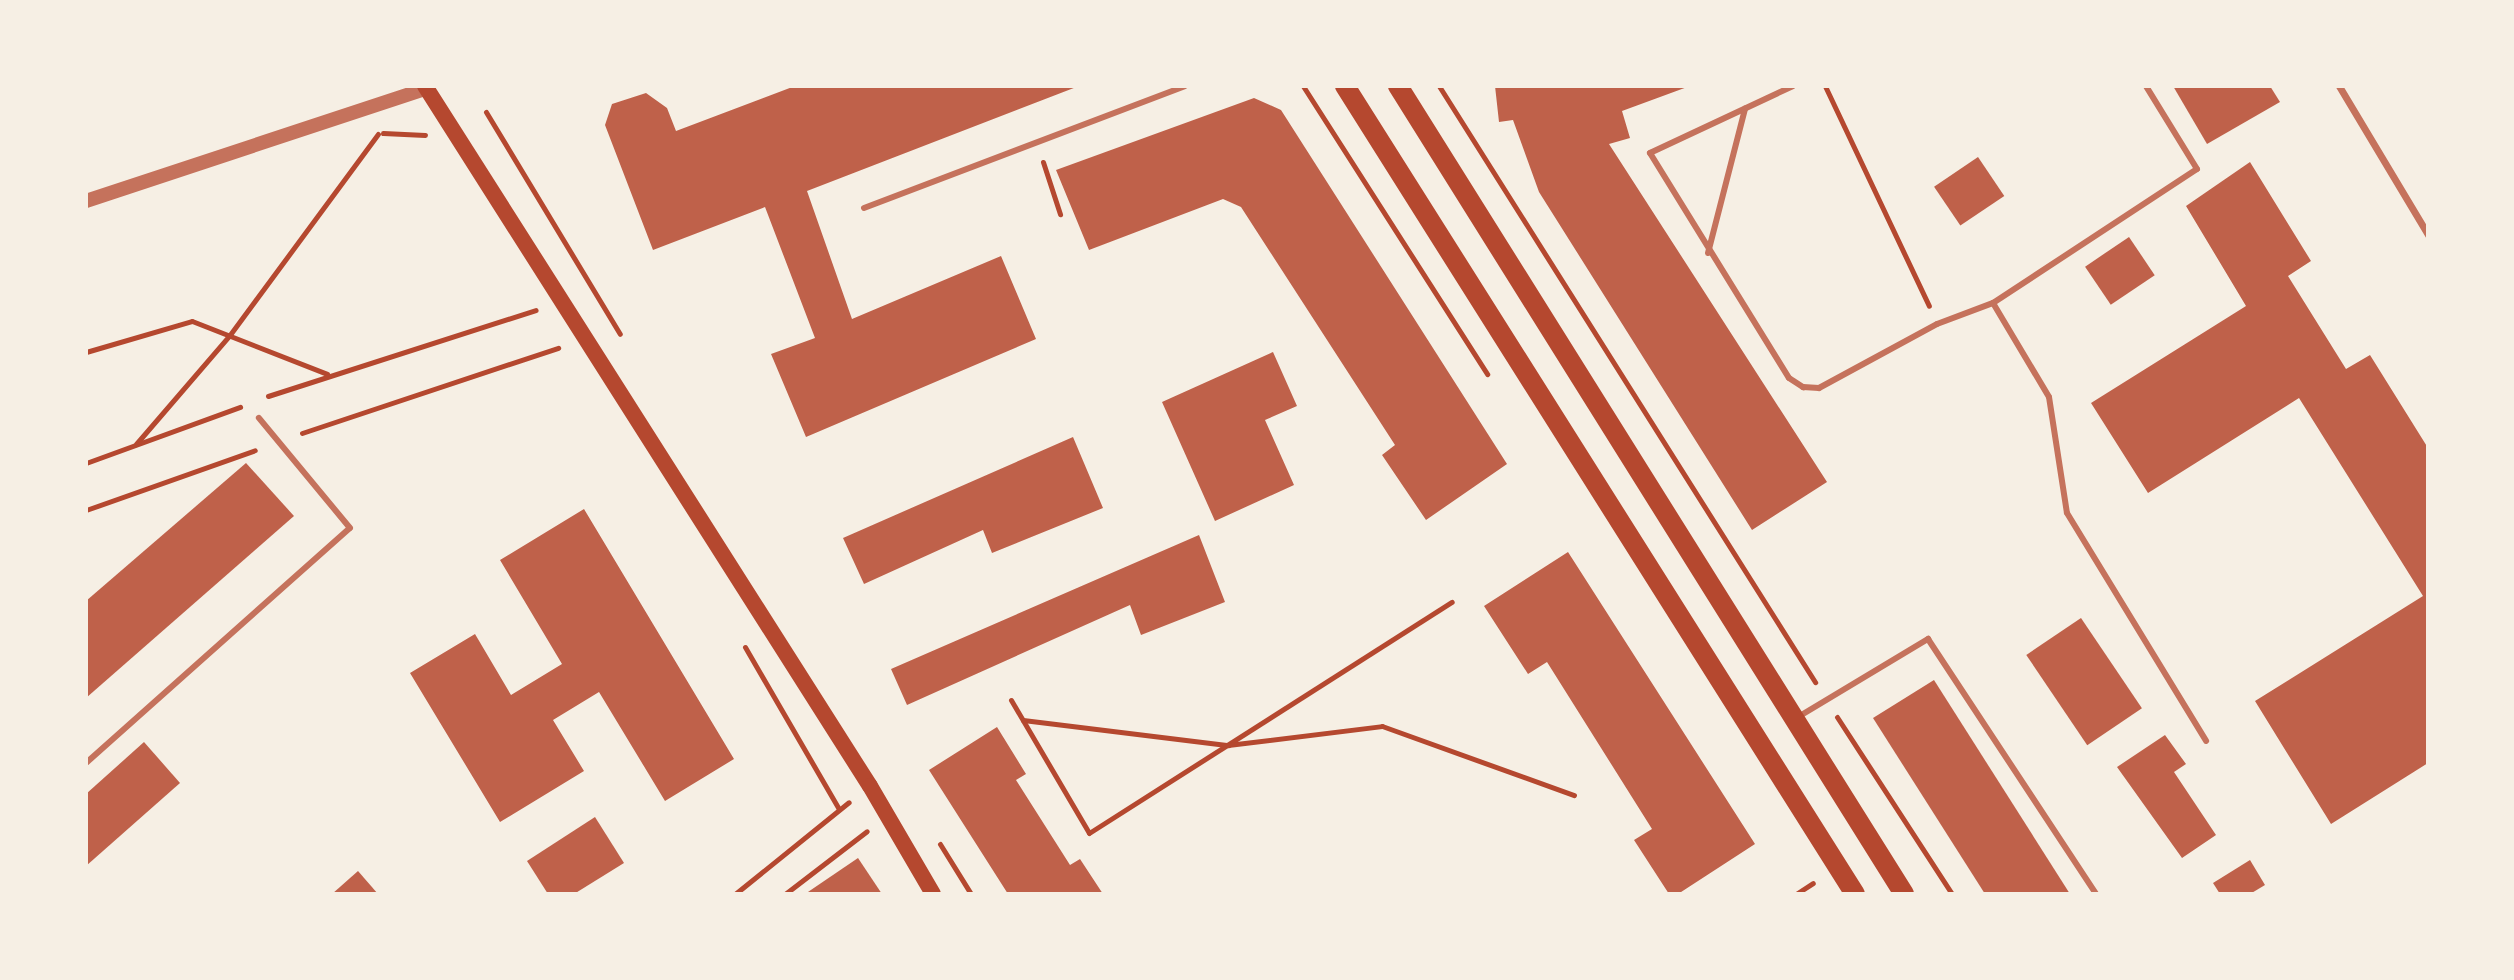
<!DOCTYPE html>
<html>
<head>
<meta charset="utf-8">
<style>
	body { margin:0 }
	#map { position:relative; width:2514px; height:980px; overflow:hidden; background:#f6efe4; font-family:"PT Sans",sans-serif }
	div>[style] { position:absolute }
	.building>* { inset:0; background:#bf614a; transform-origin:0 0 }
	.path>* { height:5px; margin:-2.5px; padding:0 2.5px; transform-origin:2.5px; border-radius:2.5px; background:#b5482f }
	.service>* { height:6px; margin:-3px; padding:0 3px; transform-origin:3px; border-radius:3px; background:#c5725c }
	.pedestrian>* { height:7px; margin:-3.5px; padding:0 3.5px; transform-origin:3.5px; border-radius:3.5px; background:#c5725c }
	.tertiary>* { height:14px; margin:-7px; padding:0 7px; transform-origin:7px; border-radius:7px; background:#c5725c }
	.secondary>* { height:16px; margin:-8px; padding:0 8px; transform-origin:8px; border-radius:8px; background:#b5482f }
	.primary>* { height:20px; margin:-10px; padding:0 10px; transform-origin:10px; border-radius:10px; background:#b5482f }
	span { translate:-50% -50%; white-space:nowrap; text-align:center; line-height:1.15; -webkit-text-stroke:6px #f6efe4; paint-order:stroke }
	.frame { position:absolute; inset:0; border:88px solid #f6efe4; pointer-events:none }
</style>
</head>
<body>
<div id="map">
	<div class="building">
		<i style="clip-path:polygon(795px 86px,1079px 86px,807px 191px,852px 319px,1001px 256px,1036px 339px,806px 437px,771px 354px,815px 338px,765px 207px,653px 250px,605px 125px,612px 104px,646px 93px,667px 108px,676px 131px)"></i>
		<i style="clip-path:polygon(1495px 86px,1690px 86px,1622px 111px,1630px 138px,1609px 144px,1827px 482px,1752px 530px,1539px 192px,1513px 120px,1499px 122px)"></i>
		<i style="clip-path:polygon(2173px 86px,2270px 86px,2280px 102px,2207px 144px)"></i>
		<i style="clip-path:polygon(1254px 98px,1281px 110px,1507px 464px,1426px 520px,1382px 455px,1395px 445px,1241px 207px,1223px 199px,1089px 250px,1056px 170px)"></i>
		<i style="left:1978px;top:157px;width:47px;height:53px;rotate:56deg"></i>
		<i style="clip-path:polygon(2250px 162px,2311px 261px,2288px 276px,2346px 369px,2370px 355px,2428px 448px,2428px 763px,2331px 824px,2255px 701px,2423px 596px,2299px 398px,2148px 493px,2091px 403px,2246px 306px,2186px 206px)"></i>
		<i style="left:2129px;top:237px;width:46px;height:53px;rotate:56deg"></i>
		<i style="clip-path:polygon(1273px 352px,1297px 406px,1265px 420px,1294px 485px,1215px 521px,1162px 402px)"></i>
		<i style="clip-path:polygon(1073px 437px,1103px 508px,992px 553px,983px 530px,864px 584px,843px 538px)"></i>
		<i style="clip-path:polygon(246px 463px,294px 516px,86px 698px,86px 601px)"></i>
		<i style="clip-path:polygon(584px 509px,734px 759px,665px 801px,599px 692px,553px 720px,584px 771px,500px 822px,410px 673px,475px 634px,511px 695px,562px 664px,500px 560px)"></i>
		<i style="clip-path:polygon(1199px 535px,1225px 602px,1141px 635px,1130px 605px,907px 705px,891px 669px)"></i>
		<i style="clip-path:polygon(1568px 552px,1755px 844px,1678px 894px,1669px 894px,1634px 840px,1652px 829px,1547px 662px,1528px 674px,1484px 606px)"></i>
		<i style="left:2081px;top:618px;width:109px;height:66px;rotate:56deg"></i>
		<i style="clip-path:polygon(1934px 680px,2070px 894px,1985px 894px,1873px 718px)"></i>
		<i style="clip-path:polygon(997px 727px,1026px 774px,1016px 780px,1070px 865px,1080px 859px,1103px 894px,1008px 894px,929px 770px)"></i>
		<i style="clip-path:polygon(2165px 735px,2186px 764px,2174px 772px,2216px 835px,2182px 858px,2117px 767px)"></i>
		<i style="clip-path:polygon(144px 742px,180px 783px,86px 866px,86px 794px)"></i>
		<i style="clip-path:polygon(595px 817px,624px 863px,574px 894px,548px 894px,527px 861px)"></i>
		<i style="clip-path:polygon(858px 858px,882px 894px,805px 894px)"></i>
		<i style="clip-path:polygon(2250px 860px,2265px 885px,2250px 894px,2220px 894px,2213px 883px)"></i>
		<i style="clip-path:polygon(358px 871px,378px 894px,332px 894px)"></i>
	</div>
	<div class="path">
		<i style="left:1303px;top:86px;width:342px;rotate:57.4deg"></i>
		<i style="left:1439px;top:86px;width:705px;rotate:57.75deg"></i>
		<i style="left:1825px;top:86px;width:243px;rotate:64.7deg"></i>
		<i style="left:486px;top:112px;width:259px;rotate:58.9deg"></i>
		<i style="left:383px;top:133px;width:42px;rotate:2.7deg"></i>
		<i style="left:1043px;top:162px;width:55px;rotate:71.9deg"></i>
		<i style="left:86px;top:352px;width:110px;rotate:-16.3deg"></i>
		<i style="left:192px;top:321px;width:145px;rotate:21.4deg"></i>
		<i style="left:268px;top:396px;width:281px;rotate:-17.8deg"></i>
		<i style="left:302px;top:433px;width:270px;rotate:-18.4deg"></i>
		<i style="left:136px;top:444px;width:143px;rotate:-49.3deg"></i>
		<i style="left:229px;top:336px;width:251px;rotate:-53.6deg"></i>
		<i style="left:86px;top:463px;width:164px;rotate:-20deg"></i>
		<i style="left:86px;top:510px;width:179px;rotate:-19.5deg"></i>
		<i style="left:745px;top:647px;width:187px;rotate:59.9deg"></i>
		<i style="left:1011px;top:700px;width:154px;rotate:59.6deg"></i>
		<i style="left:1089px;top:833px;width:430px;rotate:-32.5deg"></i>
		<i style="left:1837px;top:717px;width:211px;rotate:57deg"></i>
		<i style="left:1023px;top:720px;width:207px;rotate:7deg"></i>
		<i style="left:1228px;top:745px;width:155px;rotate:-7deg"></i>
		<i style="left:1382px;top:726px;width:204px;rotate:19.8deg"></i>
		<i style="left:940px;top:844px;width:59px;rotate:58.2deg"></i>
		<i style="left:735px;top:894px;width:146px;rotate:-38.9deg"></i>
		<i style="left:785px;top:894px;width:103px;rotate:-37.5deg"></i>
		<i style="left:1796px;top:894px;width:20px;rotate:-33deg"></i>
	</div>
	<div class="service">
		<i style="left:1793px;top:86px;width:158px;rotate:154.9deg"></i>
		<i style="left:1650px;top:153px;width:264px;rotate:58.3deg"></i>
		<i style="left:1789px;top:378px;width:17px;rotate:33deg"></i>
		<i style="left:1803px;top:387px;width:16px;rotate:4deg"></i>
		<i style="left:1819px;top:388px;width:134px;rotate:-28.5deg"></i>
		<i style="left:1937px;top:324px;width:60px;rotate:-20.6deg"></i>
		<i style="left:1993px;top:303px;width:244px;rotate:-33.3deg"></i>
		<i style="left:2197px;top:169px;width:97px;rotate:-121.6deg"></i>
		<i style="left:864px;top:208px;width:343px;rotate:-20.8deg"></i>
		<i style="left:1708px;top:253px;width:149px;rotate:-75.6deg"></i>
		<i style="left:1993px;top:303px;width:109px;rotate:59.2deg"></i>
		<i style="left:2049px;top:397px;width:117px;rotate:81.2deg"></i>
		<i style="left:2067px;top:513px;width:267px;rotate:58.6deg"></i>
		<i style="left:1798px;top:717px;width:152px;rotate:-31deg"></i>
		<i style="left:1928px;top:639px;width:305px;rotate:56.6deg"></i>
		<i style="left:86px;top:763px;width:353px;rotate:-41.7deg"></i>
		<i style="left:350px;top:528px;width:143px;rotate:-129.6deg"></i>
	</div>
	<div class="pedestrian">
		<i style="left:2339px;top:86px;width:174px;rotate:59.1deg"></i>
	</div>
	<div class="tertiary">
		<i style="left:86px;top:201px;width:359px;rotate:-18.3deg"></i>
	</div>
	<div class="secondary">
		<i style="left:425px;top:86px;width:829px;rotate:57.56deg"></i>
		<i style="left:870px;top:786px;width:125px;rotate:59.7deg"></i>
	</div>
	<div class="primary">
		<i style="left:1345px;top:86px;width:955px;rotate:57.74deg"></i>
		<i style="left:1398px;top:86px;width:953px;rotate:57.94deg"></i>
	</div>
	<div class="frame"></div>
</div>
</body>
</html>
